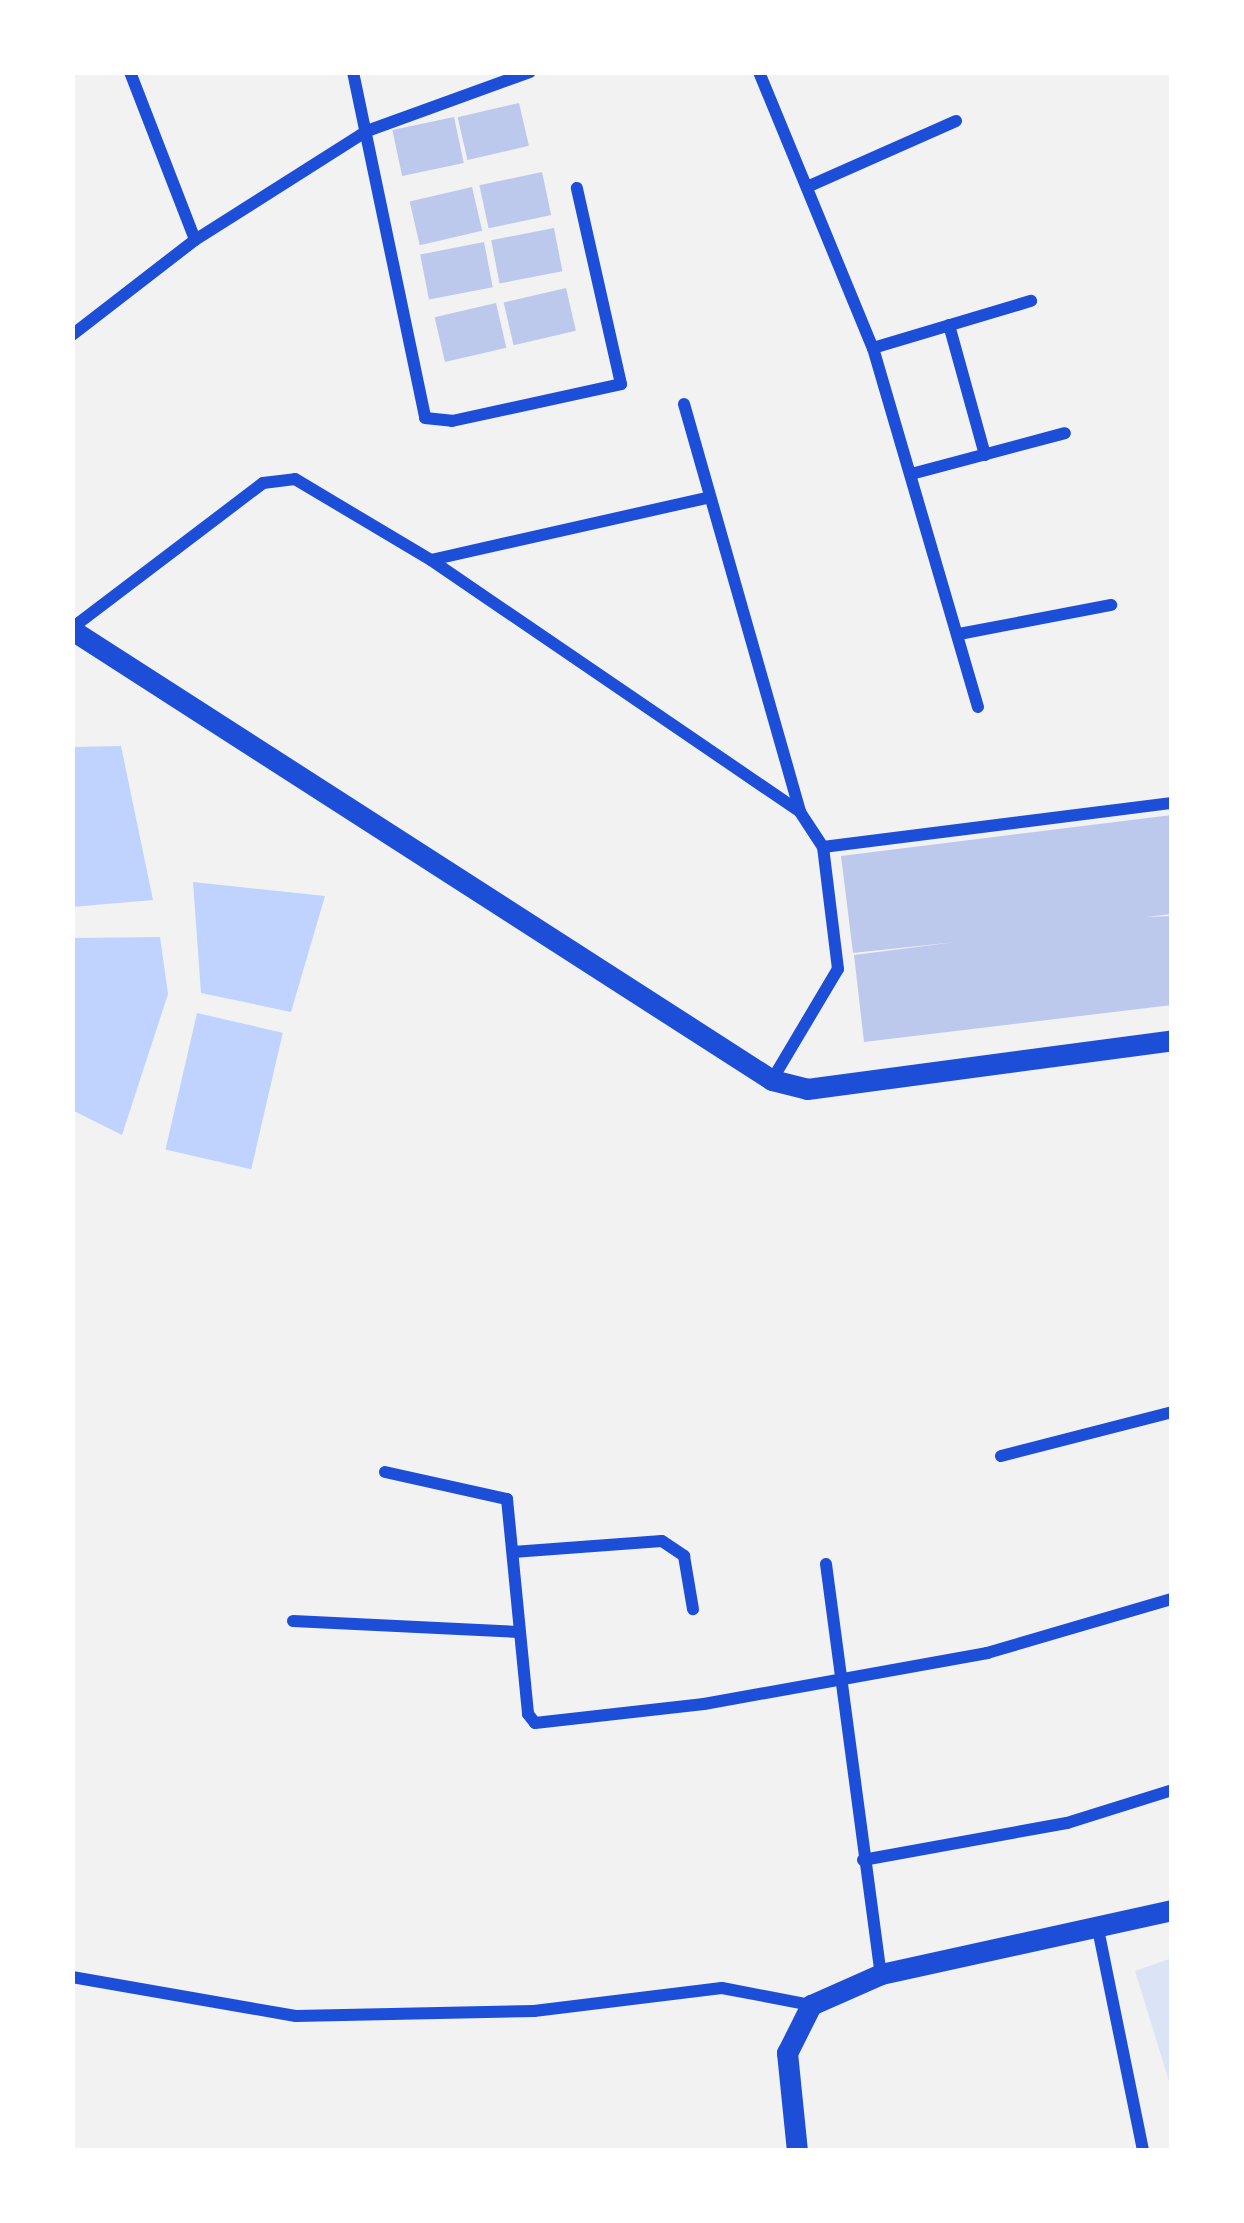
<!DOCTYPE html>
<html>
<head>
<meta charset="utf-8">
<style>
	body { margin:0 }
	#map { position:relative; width:1244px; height:2223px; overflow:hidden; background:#f2f2f2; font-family:"Asap Condensed",sans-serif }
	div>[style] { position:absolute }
	.green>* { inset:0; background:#dbe4f7 }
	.water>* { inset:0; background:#bfd3fe; transform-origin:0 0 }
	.building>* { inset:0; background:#bdc9ec; transform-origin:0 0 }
	.minor>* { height:12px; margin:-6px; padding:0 6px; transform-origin:6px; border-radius:6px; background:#1d4ed8 }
	.tertiary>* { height:21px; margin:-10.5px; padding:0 10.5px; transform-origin:10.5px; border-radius:10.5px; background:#1d4ed8 }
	span { translate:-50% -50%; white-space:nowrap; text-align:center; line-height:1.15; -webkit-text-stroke:10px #fff; paint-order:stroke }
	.frame { position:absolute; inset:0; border:75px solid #fff; pointer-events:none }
</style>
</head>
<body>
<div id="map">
	<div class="green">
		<i style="clip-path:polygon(1172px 1958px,1172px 2091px,1135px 1971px)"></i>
	</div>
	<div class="water">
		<i style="clip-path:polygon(121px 746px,153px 900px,72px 907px,72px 747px)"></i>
		<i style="clip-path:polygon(193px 882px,325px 896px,291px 1012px,201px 993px)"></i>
		<i style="clip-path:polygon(160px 937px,168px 994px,122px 1135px,72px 1110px,72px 938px)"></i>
		<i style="left:197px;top:1013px;width:88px;height:140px;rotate:13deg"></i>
	</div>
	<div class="building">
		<i style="left:519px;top:103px;width:44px;height:63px;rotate:77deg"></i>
		<i style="left:454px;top:117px;width:47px;height:63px;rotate:78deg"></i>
		<i style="left:542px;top:172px;width:44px;height:64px;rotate:78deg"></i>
		<i style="left:472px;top:187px;width:45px;height:64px;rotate:77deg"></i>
		<i style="left:554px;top:228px;width:44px;height:64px;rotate:79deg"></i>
		<i style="left:484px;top:242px;width:46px;height:65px;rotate:79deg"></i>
		<i style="left:566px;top:288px;width:44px;height:64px;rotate:77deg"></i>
		<i style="left:496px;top:303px;width:46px;height:63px;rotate:77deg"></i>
		<i style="clip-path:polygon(1172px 815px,1172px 914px,1146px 917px,1172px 916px,1172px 1005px,864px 1042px,854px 955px,956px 942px,853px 953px,841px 856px)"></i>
	</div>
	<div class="minor">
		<i style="left:130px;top:72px;width:180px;rotate:68.8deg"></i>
		<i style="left:353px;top:72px;width:353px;rotate:78.2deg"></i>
		<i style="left:425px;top:418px;width:27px;rotate:6deg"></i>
		<i style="left:452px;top:421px;width:173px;rotate:-12.3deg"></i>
		<i style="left:621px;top:384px;width:201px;rotate:-102.7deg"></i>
		<i style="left:759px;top:72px;width:299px;rotate:67.6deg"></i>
		<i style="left:873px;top:348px;width:374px;rotate:73.7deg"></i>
		<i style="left:807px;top:187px;width:163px;rotate:-23.9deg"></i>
		<i style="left:949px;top:325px;width:135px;rotate:74.5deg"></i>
		<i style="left:72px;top:335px;width:155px;rotate:-37.7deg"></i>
		<i style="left:195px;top:240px;width:204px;rotate:-32.4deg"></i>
		<i style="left:367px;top:131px;width:173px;rotate:-19.9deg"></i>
		<i style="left:873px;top:348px;width:165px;rotate:-16.6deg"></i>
		<i style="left:684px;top:404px;width:424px;rotate:74.1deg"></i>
		<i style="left:800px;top:812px;width:42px;rotate:56.7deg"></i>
		<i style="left:915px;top:473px;width:155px;rotate:-14.9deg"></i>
		<i style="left:431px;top:560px;width:283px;rotate:-12.7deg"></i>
		<i style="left:72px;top:628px;width:240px;rotate:-37.2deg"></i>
		<i style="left:263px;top:483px;width:32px;rotate:-7deg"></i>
		<i style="left:295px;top:479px;width:158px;rotate:30.8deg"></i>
		<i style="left:431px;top:560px;width:447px;rotate:34.3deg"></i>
		<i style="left:959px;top:634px;width:155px;rotate:-10.8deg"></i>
		<i style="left:823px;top:847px;width:352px;rotate:-7.2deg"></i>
		<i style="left:772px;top:1080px;width:129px;rotate:-59.3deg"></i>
		<i style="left:838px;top:969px;width:123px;rotate:-97deg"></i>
		<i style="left:1001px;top:1456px;width:177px;rotate:-14.4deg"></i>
		<i style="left:385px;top:1472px;width:125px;rotate:12.5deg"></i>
		<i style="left:507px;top:1499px;width:216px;rotate:84.4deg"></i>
		<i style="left:528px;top:1714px;width:11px;rotate:52deg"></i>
		<i style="left:535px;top:1723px;width:170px;rotate:-6.4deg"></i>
		<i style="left:704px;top:1704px;width:288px;rotate:-10.2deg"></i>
		<i style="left:987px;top:1653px;width:193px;rotate:-16.3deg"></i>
		<i style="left:513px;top:1552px;width:149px;rotate:-4.2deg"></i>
		<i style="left:662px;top:1541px;width:27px;rotate:34deg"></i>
		<i style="left:684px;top:1556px;width:54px;rotate:80.4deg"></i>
		<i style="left:826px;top:1564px;width:414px;rotate:82.4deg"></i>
		<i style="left:293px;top:1621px;width:226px;rotate:2.8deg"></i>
		<i style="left:863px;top:1860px;width:207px;rotate:-10.3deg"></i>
		<i style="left:1067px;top:1823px;width:110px;rotate:-17.4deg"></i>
		<i style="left:1098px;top:1929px;width:227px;rotate:78.5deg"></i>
		<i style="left:72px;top:1977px;width:227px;rotate:9.9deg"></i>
		<i style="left:296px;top:2016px;width:238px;rotate:-1.2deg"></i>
		<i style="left:534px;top:2011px;width:189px;rotate:-7deg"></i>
		<i style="left:722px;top:1988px;width:91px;rotate:10.8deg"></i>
	</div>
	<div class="tertiary">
		<i style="left:72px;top:630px;width:832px;rotate:32.74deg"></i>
		<i style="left:772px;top:1080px;width:36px;rotate:14deg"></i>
		<i style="left:807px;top:1089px;width:368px;rotate:-7.6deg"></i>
		<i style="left:797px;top:2151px;width:99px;rotate:-95.8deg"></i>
		<i style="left:787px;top:2053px;width:54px;rotate:-63.4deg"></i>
		<i style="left:811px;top:2005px;width:77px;rotate:-23.9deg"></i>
		<i style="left:881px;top:1974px;width:298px;rotate:-12.4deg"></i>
	</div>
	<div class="frame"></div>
</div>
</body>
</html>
